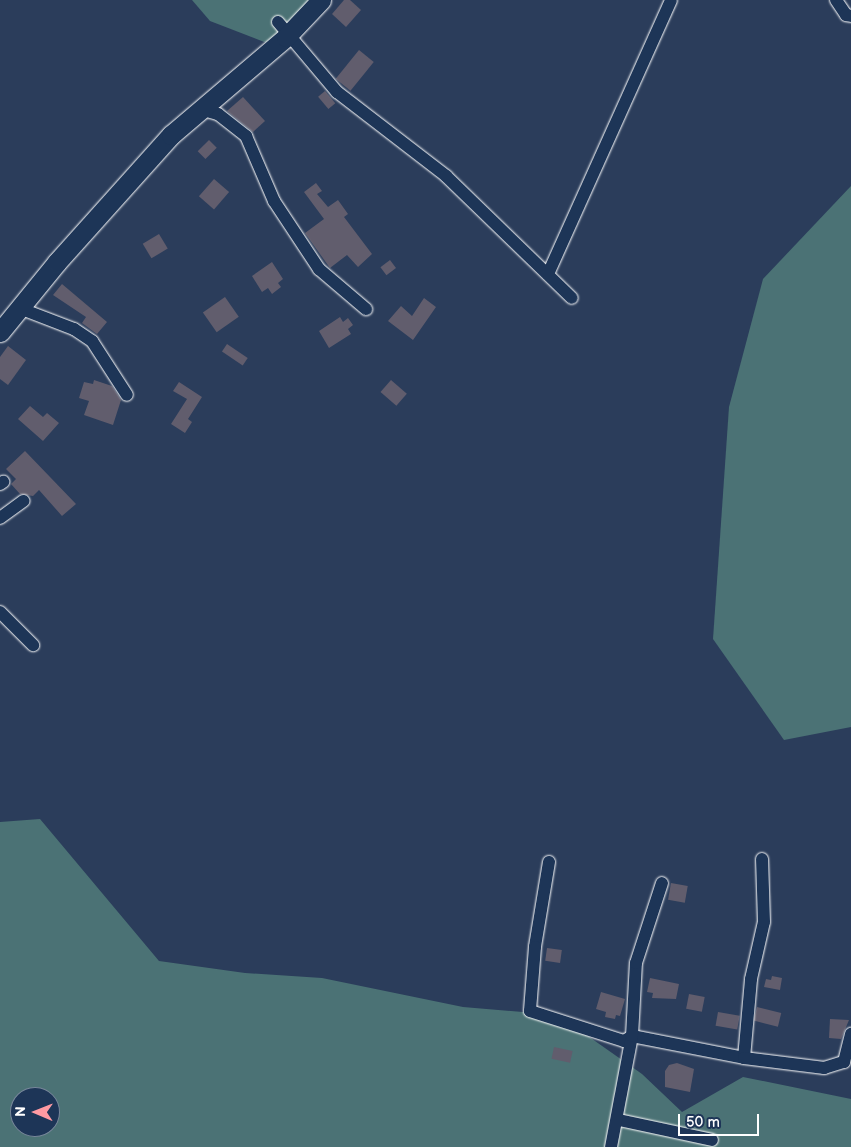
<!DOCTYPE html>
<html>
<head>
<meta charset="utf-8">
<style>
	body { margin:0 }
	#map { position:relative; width:851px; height:1147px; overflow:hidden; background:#2b3d5b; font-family:"Balsamiq Sans",sans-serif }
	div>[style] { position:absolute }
	.green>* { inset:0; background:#4b7275 }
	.building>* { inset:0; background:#615d6d; transform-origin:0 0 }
	.roads { filter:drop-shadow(0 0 1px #fff) drop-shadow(0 0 1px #fff) }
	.street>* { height:12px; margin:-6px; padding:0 6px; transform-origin:6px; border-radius:6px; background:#1d3557 }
	.secondary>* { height:19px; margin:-9.5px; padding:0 9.5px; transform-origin:9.5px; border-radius:9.5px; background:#1d3557 }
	span { translate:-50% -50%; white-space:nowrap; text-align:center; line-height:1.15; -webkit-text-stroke:5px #1d3557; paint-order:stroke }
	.north { position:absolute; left:10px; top:1087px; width:50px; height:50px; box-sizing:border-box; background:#1d3557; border:1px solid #77869a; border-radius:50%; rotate:271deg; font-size:14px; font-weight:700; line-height:20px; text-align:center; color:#fff }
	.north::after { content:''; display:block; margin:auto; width:18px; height:22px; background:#ff9aa2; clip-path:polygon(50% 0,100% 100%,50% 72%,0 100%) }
	.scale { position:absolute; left:678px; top:1114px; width:81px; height:22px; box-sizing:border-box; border:2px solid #fff; border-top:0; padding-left:6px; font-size:15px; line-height:18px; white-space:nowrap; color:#fff; -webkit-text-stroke:4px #1d3557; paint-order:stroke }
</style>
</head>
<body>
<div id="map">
	<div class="green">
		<i style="clip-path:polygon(192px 0,323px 0,277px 47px,210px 21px)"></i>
		<i style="clip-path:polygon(851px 186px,851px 727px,784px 740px,713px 639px,729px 407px,763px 279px)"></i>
		<i style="clip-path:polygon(evenodd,40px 819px,159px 961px,245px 973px,322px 978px,463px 1007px,558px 1015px,642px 1074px,682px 1112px,743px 1077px,851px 1099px,851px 1147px,0 1147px,0 822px,40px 819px,20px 1097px,50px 1097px,50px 1127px,20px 1127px,20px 1097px)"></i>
	</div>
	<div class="building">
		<i style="clip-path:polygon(344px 0,350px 0,361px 10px,346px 27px,332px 14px)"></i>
		<i style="left:359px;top:50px;width:19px;height:37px;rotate:39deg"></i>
		<i style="left:325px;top:91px;width:16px;height:9px;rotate:50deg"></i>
		<i style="clip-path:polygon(243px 97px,265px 121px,253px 132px,227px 111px)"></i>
		<i style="left:209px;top:140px;width:11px;height:16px;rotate:45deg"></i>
		<i style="left:214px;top:179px;width:20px;height:23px;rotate:41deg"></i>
		<i style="clip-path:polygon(316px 183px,322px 191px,317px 194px,328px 207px,338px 200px,348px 214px,344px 217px,372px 254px,358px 267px,347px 255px,330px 268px,305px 233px,324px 219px,304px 192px)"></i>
		<i style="left:159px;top:234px;width:17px;height:19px;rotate:59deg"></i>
		<i style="left:390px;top:260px;width:10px;height:12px;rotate:53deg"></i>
		<i style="clip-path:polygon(272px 262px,283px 279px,278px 283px,281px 287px,272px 294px,268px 288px,262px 292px,252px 276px)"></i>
		<i style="clip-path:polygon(62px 284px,107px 322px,97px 334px,82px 323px,86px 317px,53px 295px)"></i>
		<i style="left:225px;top:297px;width:24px;height:27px;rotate:55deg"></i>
		<i style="clip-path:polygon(424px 298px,436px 307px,413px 340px,388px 321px,401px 306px,412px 316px)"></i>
		<i style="clip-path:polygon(340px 317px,343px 322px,348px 318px,353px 325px,348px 329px,351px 334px,329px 348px,319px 331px)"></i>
		<i style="left:227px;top:344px;width:25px;height:9px;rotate:34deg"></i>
		<i style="clip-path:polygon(8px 346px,26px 360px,8px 385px,0 379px,0 357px)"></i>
		<i style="clip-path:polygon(94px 380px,112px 386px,121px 400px,113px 425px,84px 415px,89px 401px,79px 398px,84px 382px,93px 384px)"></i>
		<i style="left:391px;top:380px;width:21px;height:16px;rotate:41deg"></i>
		<i style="clip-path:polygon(179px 382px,202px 397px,188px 419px,192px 422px,185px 433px,171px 424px,187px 399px,173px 391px)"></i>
		<i style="clip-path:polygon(30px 406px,43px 417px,47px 413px,59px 423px,43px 441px,18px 419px)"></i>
		<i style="clip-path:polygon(25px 451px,76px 504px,62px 516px,39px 490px,33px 496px,20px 494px,11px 484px,16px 479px,6px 469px)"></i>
		<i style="left:671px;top:883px;width:17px;height:17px;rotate:10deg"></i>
		<i style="left:547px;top:948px;width:15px;height:13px;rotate:8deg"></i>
		<i style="clip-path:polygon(772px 976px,782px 978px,780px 990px,764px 987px,766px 979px,771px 980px)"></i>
		<i style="clip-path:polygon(650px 978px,679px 984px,676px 999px,652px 998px,653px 993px,647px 992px)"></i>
		<i style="clip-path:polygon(601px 992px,625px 999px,620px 1016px,616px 1015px,615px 1019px,605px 1017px,606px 1012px,596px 1009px)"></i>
		<i style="left:689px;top:994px;width:16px;height:15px;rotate:11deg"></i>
		<i style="left:757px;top:1007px;width:25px;height:14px;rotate:14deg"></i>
		<i style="left:718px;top:1012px;width:22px;height:14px;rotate:10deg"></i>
		<i style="clip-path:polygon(830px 1019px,849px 1020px,841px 1039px,829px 1038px)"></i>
		<i style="left:554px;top:1047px;width:19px;height:12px;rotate:12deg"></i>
		<i style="clip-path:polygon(677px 1063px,694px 1069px,690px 1092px,665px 1087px,665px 1071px,669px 1065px)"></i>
	</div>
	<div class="roads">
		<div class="street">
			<i style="left:836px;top:0;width:18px;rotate:56deg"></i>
			<i style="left:846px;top:15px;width:5px;rotate:11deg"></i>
			<i style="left:278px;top:22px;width:92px;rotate:49.9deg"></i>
			<i style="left:337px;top:92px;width:138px;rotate:37.6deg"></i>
			<i style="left:446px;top:176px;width:175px;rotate:44.1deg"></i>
			<i style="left:200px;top:109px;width:19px;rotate:16deg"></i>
			<i style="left:218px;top:114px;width:36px;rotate:38deg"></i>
			<i style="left:246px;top:136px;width:71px;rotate:66.7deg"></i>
			<i style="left:274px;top:201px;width:82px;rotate:56.5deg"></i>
			<i style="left:319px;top:269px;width:62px;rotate:40.4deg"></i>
			<i style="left:548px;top:274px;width:300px;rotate:-65.8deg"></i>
			<i style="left:19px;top:308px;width:59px;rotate:20.9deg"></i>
			<i style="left:74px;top:329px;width:22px;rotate:34deg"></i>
			<i style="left:92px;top:341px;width:64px;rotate:57.1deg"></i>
			<i style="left:0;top:484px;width:4px;rotate:-34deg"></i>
			<i style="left:0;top:518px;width:29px;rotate:-36deg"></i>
			<i style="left:0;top:612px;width:47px;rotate:45deg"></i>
			<i style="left:549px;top:862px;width:86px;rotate:99.4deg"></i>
			<i style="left:535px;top:947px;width:64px;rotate:94.5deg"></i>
			<i style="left:530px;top:1011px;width:99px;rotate:17.7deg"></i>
			<i style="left:624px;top:1041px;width:9px;rotate:-32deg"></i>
			<i style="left:632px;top:1036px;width:114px;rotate:11.1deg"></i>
			<i style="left:744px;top:1058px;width:79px;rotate:-84.9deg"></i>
			<i style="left:751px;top:979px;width:58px;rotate:-77.2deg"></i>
			<i style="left:764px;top:922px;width:63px;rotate:-91.8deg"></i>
			<i style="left:744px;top:1058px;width:81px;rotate:7.1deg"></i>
			<i style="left:824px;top:1068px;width:21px;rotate:-17deg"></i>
			<i style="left:844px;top:1062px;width:29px;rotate:-76deg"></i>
			<i style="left:619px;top:1120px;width:95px;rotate:12.1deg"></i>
			<i style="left:611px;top:1147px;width:113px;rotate:-79.3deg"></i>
			<i style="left:632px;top:1036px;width:73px;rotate:-86.9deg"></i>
			<i style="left:636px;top:963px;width:84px;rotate:-72deg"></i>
		</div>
		<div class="secondary">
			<i style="left:0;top:332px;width:90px;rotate:-50.8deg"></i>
			<i style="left:57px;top:262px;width:171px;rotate:-48.1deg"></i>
			<i style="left:171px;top:135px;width:151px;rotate:-40.4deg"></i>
			<i style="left:286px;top:37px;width:51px;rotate:-46.6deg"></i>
		</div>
	</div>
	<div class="north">N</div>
	<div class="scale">50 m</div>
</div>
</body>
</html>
